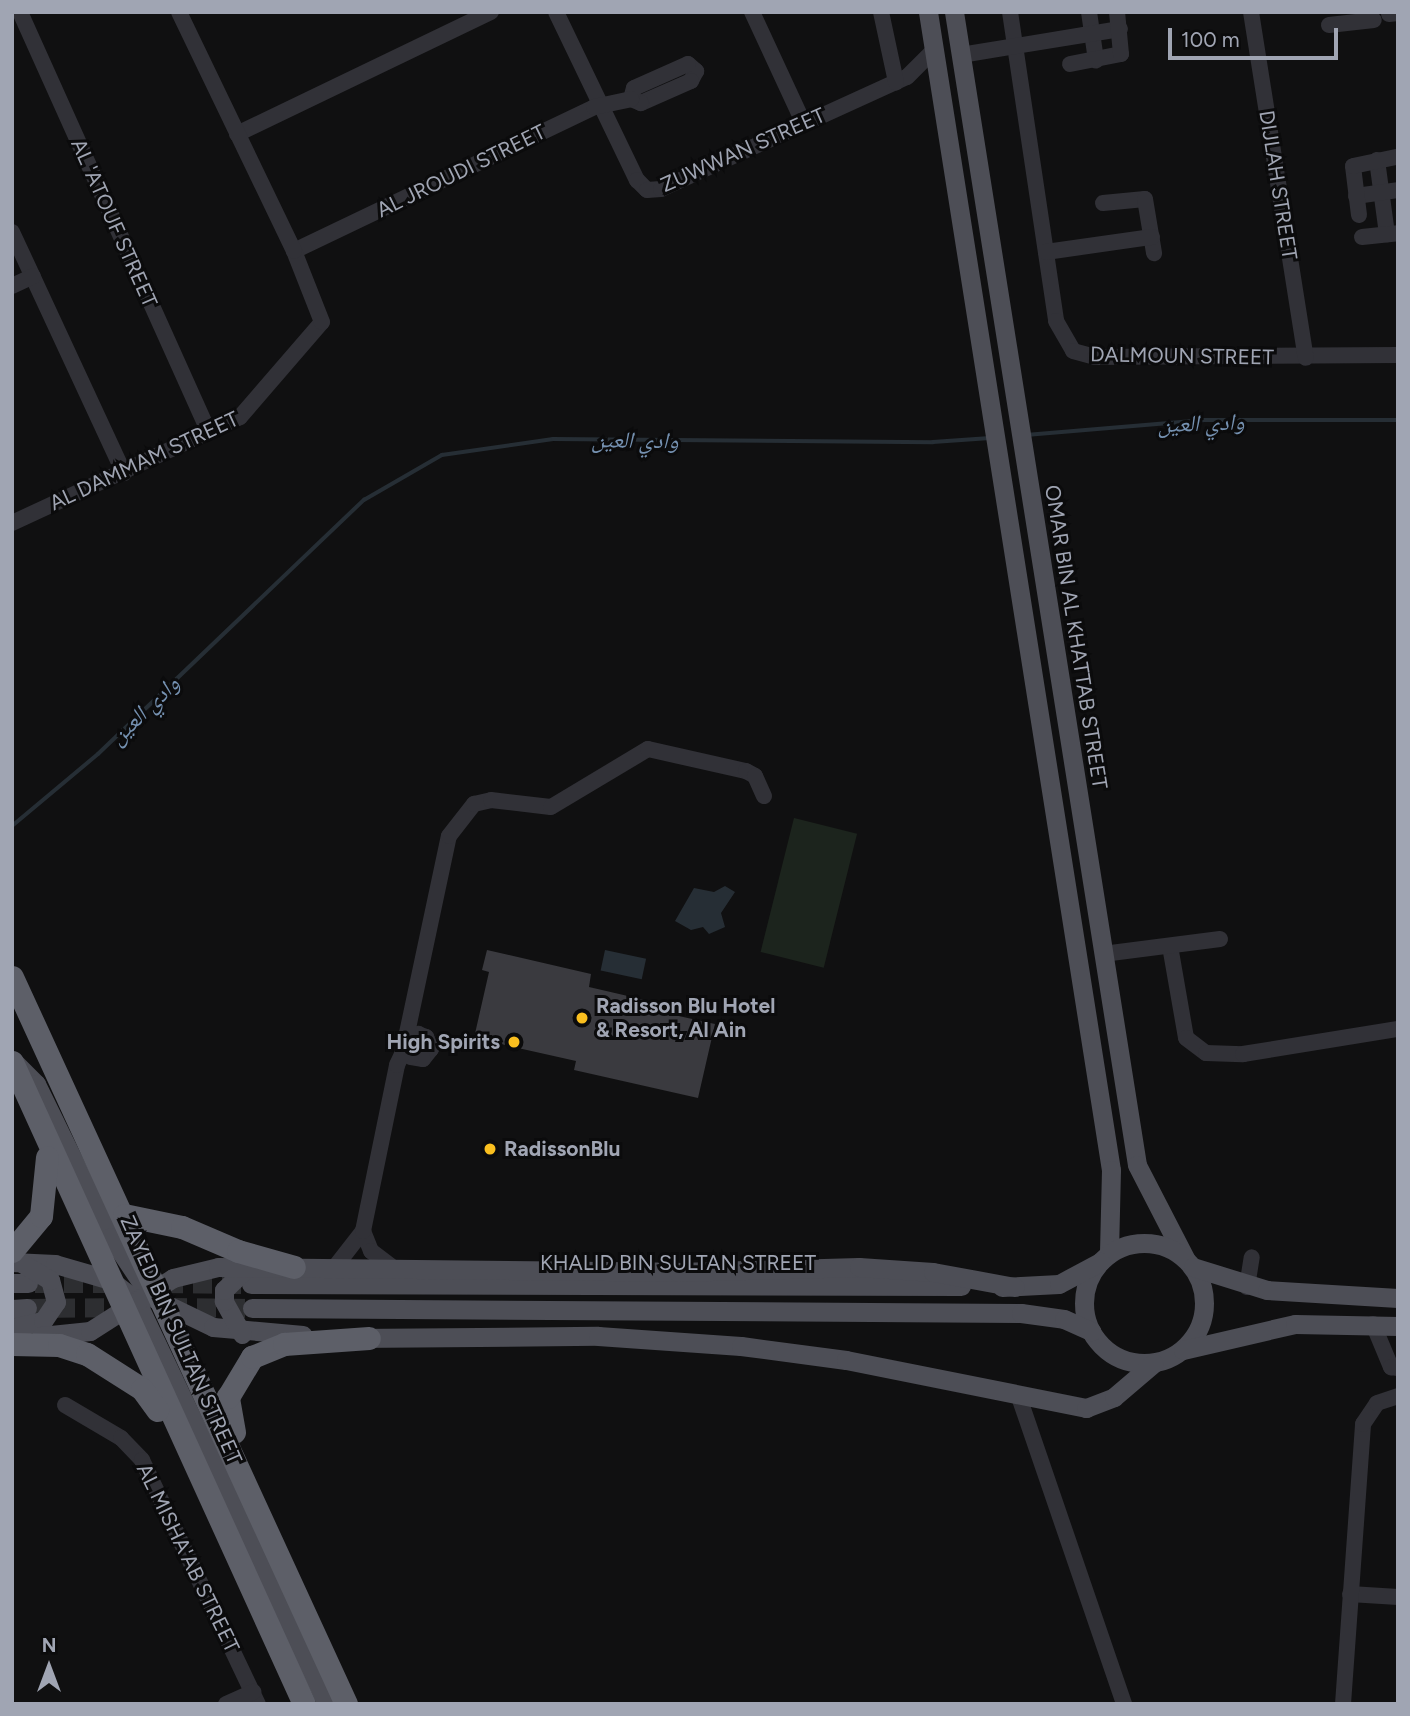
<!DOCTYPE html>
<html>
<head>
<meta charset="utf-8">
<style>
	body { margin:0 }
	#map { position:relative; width:1410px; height:1716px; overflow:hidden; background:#101011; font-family:Figtree,"Noto Naskh Arabic",sans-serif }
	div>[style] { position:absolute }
	.green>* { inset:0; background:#1c241d; transform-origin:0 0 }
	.water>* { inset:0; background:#262e35; transform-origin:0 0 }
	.stream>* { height:3.5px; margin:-1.75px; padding:0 1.75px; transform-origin:1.75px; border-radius:1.75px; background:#262e35 }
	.building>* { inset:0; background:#3a3a3f }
	.major-tunnel>* { height:19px; margin-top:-9.5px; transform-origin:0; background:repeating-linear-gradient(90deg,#2d2e31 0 19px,transparent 0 29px) }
	.minor>* { height:16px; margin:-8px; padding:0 8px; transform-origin:8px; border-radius:8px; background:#313137 }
	.major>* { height:19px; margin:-9.5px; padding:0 9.5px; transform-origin:9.5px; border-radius:9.5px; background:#4d4e56 }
	.major>.ring { margin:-9.5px; padding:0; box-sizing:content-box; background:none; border:19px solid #4d4e56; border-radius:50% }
	.highway>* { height:23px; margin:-11.5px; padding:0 11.5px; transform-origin:11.5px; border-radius:11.5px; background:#5d5f68 }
	.dots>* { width:19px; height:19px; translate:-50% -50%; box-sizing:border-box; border:4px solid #0b0b0c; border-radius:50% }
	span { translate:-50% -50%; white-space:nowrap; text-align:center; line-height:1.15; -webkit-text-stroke:6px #0b0b0c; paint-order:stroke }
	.street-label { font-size:21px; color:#a0a5b3 }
	.poi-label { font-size:21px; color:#a0a5b3; font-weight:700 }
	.left { translate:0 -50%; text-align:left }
	.right { translate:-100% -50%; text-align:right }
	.water-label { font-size:23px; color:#7591b1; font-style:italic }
	.frame { position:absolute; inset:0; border:14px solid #a0a5b3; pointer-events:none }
	.north { position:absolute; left:14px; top:1632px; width:70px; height:70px; -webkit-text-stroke:5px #0b0b0c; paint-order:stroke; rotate:0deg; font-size:19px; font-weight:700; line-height:28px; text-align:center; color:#a0a5b3 }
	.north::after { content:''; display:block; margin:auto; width:24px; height:32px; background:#a0a5b3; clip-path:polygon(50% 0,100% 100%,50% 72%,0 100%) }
	.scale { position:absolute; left:1168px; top:28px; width:170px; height:32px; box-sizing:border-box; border:4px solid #a0a5b3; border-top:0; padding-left:9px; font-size:21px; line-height:24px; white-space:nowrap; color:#a0a5b3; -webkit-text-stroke:5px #0b0b0c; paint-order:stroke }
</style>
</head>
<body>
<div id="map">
	<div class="green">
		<i style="left:794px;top:818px;width:65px;height:138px;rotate:14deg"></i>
	</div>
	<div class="water">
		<i style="clip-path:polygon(725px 886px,735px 892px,721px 913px,725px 927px,709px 934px,703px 927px,691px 930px,675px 921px,694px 888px,714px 892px)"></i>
		<i style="left:605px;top:950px;width:42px;height:21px;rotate:12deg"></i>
	</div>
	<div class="stream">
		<i style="left:1026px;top:435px;width:179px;rotate:-4.8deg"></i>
		<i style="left:1204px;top:420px;width:194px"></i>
		<i style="left:12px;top:826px;width:112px;rotate:-39.9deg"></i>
		<i style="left:98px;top:754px;width:368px;rotate:-43.7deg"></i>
		<i style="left:364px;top:500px;width:90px;rotate:-30deg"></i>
		<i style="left:442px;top:455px;width:112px;rotate:-8.2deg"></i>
		<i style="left:553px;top:439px;width:380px;rotate:0.5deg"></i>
		<i style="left:933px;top:442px;width:57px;rotate:-4deg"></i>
	</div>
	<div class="building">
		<i style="clip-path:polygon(487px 950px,591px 974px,589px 987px,658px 1003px,656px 1011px,715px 1024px,698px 1098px,574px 1070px,576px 1061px,474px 1038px,489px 972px,482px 970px)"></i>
	</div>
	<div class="major-tunnel">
		<i style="left:35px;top:1283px;width:78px"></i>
		<i style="left:164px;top:1283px;width:78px;rotate:0.7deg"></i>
		<i style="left:168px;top:1307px;width:84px;rotate:0.7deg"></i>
		<i style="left:27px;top:1308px;width:107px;rotate:-0.5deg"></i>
	</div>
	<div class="minor">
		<i style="left:20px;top:12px;width:461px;rotate:65.8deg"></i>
		<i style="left:556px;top:12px;width:187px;rotate:64.3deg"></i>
		<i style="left:637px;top:180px;width:14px;rotate:45deg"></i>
		<i style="left:647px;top:190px;width:14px;rotate:-4deg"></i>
		<i style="left:661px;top:189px;width:270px;rotate:-24.5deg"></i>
		<i style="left:907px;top:77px;width:38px;rotate:-45deg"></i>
		<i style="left:752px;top:12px;width:123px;rotate:65.1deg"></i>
		<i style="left:881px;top:12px;width:72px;rotate:77.9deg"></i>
		<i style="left:1010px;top:12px;width:312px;rotate:81.5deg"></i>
		<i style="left:1056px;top:321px;width:34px;rotate:60deg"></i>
		<i style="left:1073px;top:351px;width:23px;rotate:15deg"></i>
		<i style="left:1095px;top:357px;width:303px;rotate:-0.4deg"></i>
		<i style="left:1089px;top:12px;width:49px;rotate:81.7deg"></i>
		<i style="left:1251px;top:12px;width:350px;rotate:81deg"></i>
		<i style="left:1389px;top:14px;width:9px;rotate:-6deg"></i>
		<i style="left:1329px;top:25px;width:45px;rotate:-6.3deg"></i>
		<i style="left:961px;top:55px;width:161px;rotate:-9.3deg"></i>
		<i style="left:688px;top:64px;width:11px;rotate:41deg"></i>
		<i style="left:696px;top:71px;width:11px;rotate:117deg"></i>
		<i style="left:691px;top:81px;width:55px;rotate:156.3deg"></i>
		<i style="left:641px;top:103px;width:11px;rotate:-158deg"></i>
		<i style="left:631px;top:99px;width:11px;rotate:-75deg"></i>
		<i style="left:634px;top:88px;width:59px;rotate:-24deg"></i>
		<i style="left:1070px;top:64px;width:52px;rotate:-11.1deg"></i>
		<i style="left:1121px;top:54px;width:42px;rotate:-95.4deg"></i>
		<i style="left:237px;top:134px;width:282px;rotate:-25.7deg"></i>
		<i style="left:1377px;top:160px;width:75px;rotate:82.3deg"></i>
		<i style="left:1356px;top:196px;width:42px;rotate:-8.1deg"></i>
		<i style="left:1103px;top:203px;width:42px;rotate:-5.4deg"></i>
		<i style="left:1145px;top:199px;width:55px;rotate:80.5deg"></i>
		<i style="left:1359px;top:215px;width:49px;rotate:-97deg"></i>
		<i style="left:1353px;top:166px;width:44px;rotate:-11.8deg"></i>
		<i style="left:12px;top:232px;width:266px;rotate:65.1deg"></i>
		<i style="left:1362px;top:237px;width:36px;rotate:-6deg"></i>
		<i style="left:294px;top:251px;width:333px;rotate:-25.6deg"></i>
		<i style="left:594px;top:107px;width:38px;rotate:-12deg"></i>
		<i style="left:1046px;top:252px;width:107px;rotate:-8.1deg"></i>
		<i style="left:12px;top:286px;width:23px;rotate:-25deg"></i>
		<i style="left:12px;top:523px;width:251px;rotate:-24.9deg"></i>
		<i style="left:240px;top:417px;width:125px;rotate:-49.2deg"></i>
		<i style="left:322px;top:322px;width:76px;rotate:-111.5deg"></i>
		<i style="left:294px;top:251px;width:265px;rotate:-115.7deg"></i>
		<i style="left:1170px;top:946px;width:93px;rotate:80.1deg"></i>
		<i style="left:1186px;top:1038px;width:25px;rotate:37deg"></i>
		<i style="left:1206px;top:1053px;width:37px;rotate:2deg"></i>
		<i style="left:1243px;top:1054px;width:157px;rotate:-9.2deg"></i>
		<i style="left:1103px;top:954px;width:118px;rotate:-7.3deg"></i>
		<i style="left:406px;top:1044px;width:16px;rotate:-40deg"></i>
		<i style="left:418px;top:1034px;width:9px;rotate:21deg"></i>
		<i style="left:426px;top:1037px;width:13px;rotate:67deg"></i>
		<i style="left:431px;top:1049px;width:13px;rotate:129deg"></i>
		<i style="left:423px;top:1059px;width:12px;rotate:-171deg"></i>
		<i style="left:411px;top:1057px;width:11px;rotate:-124deg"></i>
		<i style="left:405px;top:1048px;width:4px;rotate:-76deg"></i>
		<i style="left:406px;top:1044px;width:11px;rotate:-85deg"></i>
		<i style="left:407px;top:1033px;width:201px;rotate:-78deg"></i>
		<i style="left:449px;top:836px;width:41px;rotate:-52deg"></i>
		<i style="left:474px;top:804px;width:17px;rotate:-13deg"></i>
		<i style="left:491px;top:800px;width:60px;rotate:6.7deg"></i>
		<i style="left:551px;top:807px;width:113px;rotate:-30.9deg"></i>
		<i style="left:648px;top:749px;width:100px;rotate:12.7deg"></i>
		<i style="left:746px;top:771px;width:10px;rotate:29deg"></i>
		<i style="left:755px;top:776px;width:22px;rotate:66deg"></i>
		<i style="left:363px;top:1231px;width:22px;rotate:68deg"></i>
		<i style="left:371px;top:1251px;width:26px;rotate:37deg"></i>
		<i style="left:335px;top:1267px;width:46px;rotate:-52.1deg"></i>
		<i style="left:363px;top:1231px;width:169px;rotate:-78.4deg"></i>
		<i style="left:397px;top:1065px;width:19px;rotate:-65deg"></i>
		<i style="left:1247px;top:1287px;width:30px;rotate:-81deg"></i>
		<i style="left:1373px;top:1324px;width:47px;rotate:67.3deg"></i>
		<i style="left:1391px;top:1367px;width:7px;rotate:8deg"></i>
		<i style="left:1018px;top:1394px;width:328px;rotate:71.1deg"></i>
		<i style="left:65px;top:1405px;width:65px;rotate:30.5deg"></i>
		<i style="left:121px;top:1438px;width:30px;rotate:46deg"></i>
		<i style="left:142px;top:1460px;width:270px;rotate:64.6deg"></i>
		<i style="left:1350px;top:1594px;width:48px;rotate:3.6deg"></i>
		<i style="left:226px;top:1704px;width:30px;rotate:-24deg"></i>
		<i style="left:1343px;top:1704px;width:281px;rotate:-85.9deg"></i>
		<i style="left:1363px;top:1424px;width:25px;rotate:-56deg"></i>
		<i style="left:1377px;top:1403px;width:22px;rotate:-18deg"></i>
	</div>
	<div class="major">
		<i style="left:928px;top:12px;width:1172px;rotate:81.02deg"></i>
		<i style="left:1111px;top:1170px;width:84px;rotate:91.4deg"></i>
		<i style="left:954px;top:12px;width:1167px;rotate:80.98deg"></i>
		<i style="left:1137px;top:1165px;width:105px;rotate:62.7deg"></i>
		<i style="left:12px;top:1060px;width:34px;rotate:45deg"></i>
		<i style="left:36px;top:1084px;width:170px;rotate:63.9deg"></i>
		<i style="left:111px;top:1237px;width:72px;rotate:56.3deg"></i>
		<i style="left:151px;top:1297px;width:69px;rotate:25.8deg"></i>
		<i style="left:213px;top:1327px;width:90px;rotate:5.1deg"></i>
		<i class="ring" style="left:1084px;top:1243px;width:101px;height:101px"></i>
		<i style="left:12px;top:1262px;width:43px;rotate:2.7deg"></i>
		<i style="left:55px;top:1264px;width:57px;rotate:16.2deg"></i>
		<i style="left:110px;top:1280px;width:33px;rotate:38deg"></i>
		<i style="left:136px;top:1300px;width:447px;rotate:64.7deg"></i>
		<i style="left:1193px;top:1267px;width:77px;rotate:17.3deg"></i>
		<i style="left:1267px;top:1290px;width:131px;rotate:3.5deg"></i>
		<i style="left:12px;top:1283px;width:16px"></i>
		<i style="left:251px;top:1284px;width:710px;rotate:0.16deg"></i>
		<i style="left:1002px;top:1287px;width:57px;rotate:-3deg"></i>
		<i style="left:1059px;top:1284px;width:47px;rotate:-28.2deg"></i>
		<i style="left:252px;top:1308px;width:769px;rotate:0.37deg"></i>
		<i style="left:1021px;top:1313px;width:43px;rotate:7.9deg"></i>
		<i style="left:1064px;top:1319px;width:30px;rotate:24deg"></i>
		<i style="left:12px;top:1309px;width:15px;rotate:-4deg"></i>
		<i style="left:12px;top:1328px;width:32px;rotate:-13deg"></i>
		<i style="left:43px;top:1321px;width:23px;rotate:-56deg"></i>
		<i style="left:56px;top:1302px;width:23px;rotate:-105deg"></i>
		<i style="left:50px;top:1280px;width:31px;rotate:-149deg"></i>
		<i style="left:242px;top:1334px;width:38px;rotate:-119deg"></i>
		<i style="left:224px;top:1301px;width:11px;rotate:-90deg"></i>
		<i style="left:224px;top:1290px;width:35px;rotate:-44deg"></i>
		<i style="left:41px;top:1336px;width:49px;rotate:-5.8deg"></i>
		<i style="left:90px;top:1331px;width:98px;rotate:-32.6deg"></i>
		<i style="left:173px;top:1278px;width:46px;rotate:-13.7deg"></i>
		<i style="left:218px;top:1267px;width:460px;rotate:0.6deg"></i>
		<i style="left:678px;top:1272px;width:181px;rotate:-1.6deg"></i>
		<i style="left:859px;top:1267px;width:74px;rotate:3.9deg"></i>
		<i style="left:933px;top:1272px;width:83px;rotate:10.4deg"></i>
		<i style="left:354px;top:1338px;width:244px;rotate:-0.5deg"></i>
		<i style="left:598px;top:1336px;width:143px;rotate:4deg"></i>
		<i style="left:741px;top:1346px;width:106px;rotate:7.6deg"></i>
		<i style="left:846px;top:1360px;width:245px;rotate:11.3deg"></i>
		<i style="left:1086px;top:1408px;width:30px;rotate:-21deg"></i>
		<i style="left:1114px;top:1397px;width:52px;rotate:-40.4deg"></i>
		<i style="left:1183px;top:1350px;width:115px;rotate:-13.1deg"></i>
		<i style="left:1295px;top:1324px;width:103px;rotate:1.1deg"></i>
	</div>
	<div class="highway">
		<i style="left:12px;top:977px;width:800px;rotate:65.32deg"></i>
		<i style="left:12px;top:1062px;width:705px;rotate:65.54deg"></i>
		<i style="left:124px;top:1215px;width:59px;rotate:11.7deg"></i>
		<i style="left:182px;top:1227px;width:61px;rotate:23.2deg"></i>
		<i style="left:238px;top:1251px;width:58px;rotate:15.9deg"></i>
		<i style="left:12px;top:1251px;width:45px;rotate:-50.4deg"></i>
		<i style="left:41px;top:1216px;width:59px;rotate:-84.2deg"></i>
		<i style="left:12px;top:1344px;width:47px;rotate:1.2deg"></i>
		<i style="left:59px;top:1345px;width:29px;rotate:18deg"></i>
		<i style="left:87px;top:1354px;width:65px;rotate:32.5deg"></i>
		<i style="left:142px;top:1389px;width:26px;rotate:54deg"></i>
		<i style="left:234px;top:1432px;width:36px;rotate:-100deg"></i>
		<i style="left:228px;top:1397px;width:47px;rotate:-59deg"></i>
		<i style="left:252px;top:1357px;width:35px;rotate:-22deg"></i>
		<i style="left:284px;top:1344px;width:85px;rotate:-4deg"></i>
	</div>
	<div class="dots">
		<i style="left:582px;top:1018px;background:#fabf1f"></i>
		<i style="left:514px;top:1042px;background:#fabf1f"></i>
		<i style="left:490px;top:1149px;background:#fabf1f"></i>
	</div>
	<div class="street-label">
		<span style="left:743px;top:150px;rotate:-24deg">ZUWWAN STREET</span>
		<span style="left:461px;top:171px;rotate:-26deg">AL JROUDI STREET</span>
		<span style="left:1278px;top:185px;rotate:81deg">DIJLAH STREET</span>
		<span style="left:114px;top:223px;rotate:66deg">AL 'ATOUF STREET</span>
		<span style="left:1182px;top:356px;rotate:1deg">DALMOUN STREET</span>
		<span style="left:144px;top:461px;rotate:-25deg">AL DAMMAM STREET</span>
		<span style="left:1076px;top:637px;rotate:81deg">OMAR BIN AL KHATTAB STREET</span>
		<span style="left:678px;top:1263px">KHALID BIN SULTAN STREET</span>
		<span style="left:181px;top:1340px;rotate:66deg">ZAYED BIN SULTAN STREET</span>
		<span style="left:188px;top:1558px;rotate:64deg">AL MISHA'AB STREET</span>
	</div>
	<div class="poi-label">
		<span class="left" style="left:596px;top:1018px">Radisson Blu Hotel<br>&amp; Resort, Al Ain</span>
		<span class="right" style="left:500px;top:1042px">High Spirits</span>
		<span class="left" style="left:504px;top:1149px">RadissonBlu</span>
	</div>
	<div class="water-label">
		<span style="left:1201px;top:423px;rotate:-2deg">وادي العين</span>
		<span style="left:635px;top:440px;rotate:1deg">وادي العين</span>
		<span style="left:144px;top:710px;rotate:-44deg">وادي العين</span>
	</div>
	<div class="frame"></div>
	<div class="north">N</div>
	<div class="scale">100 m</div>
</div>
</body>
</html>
